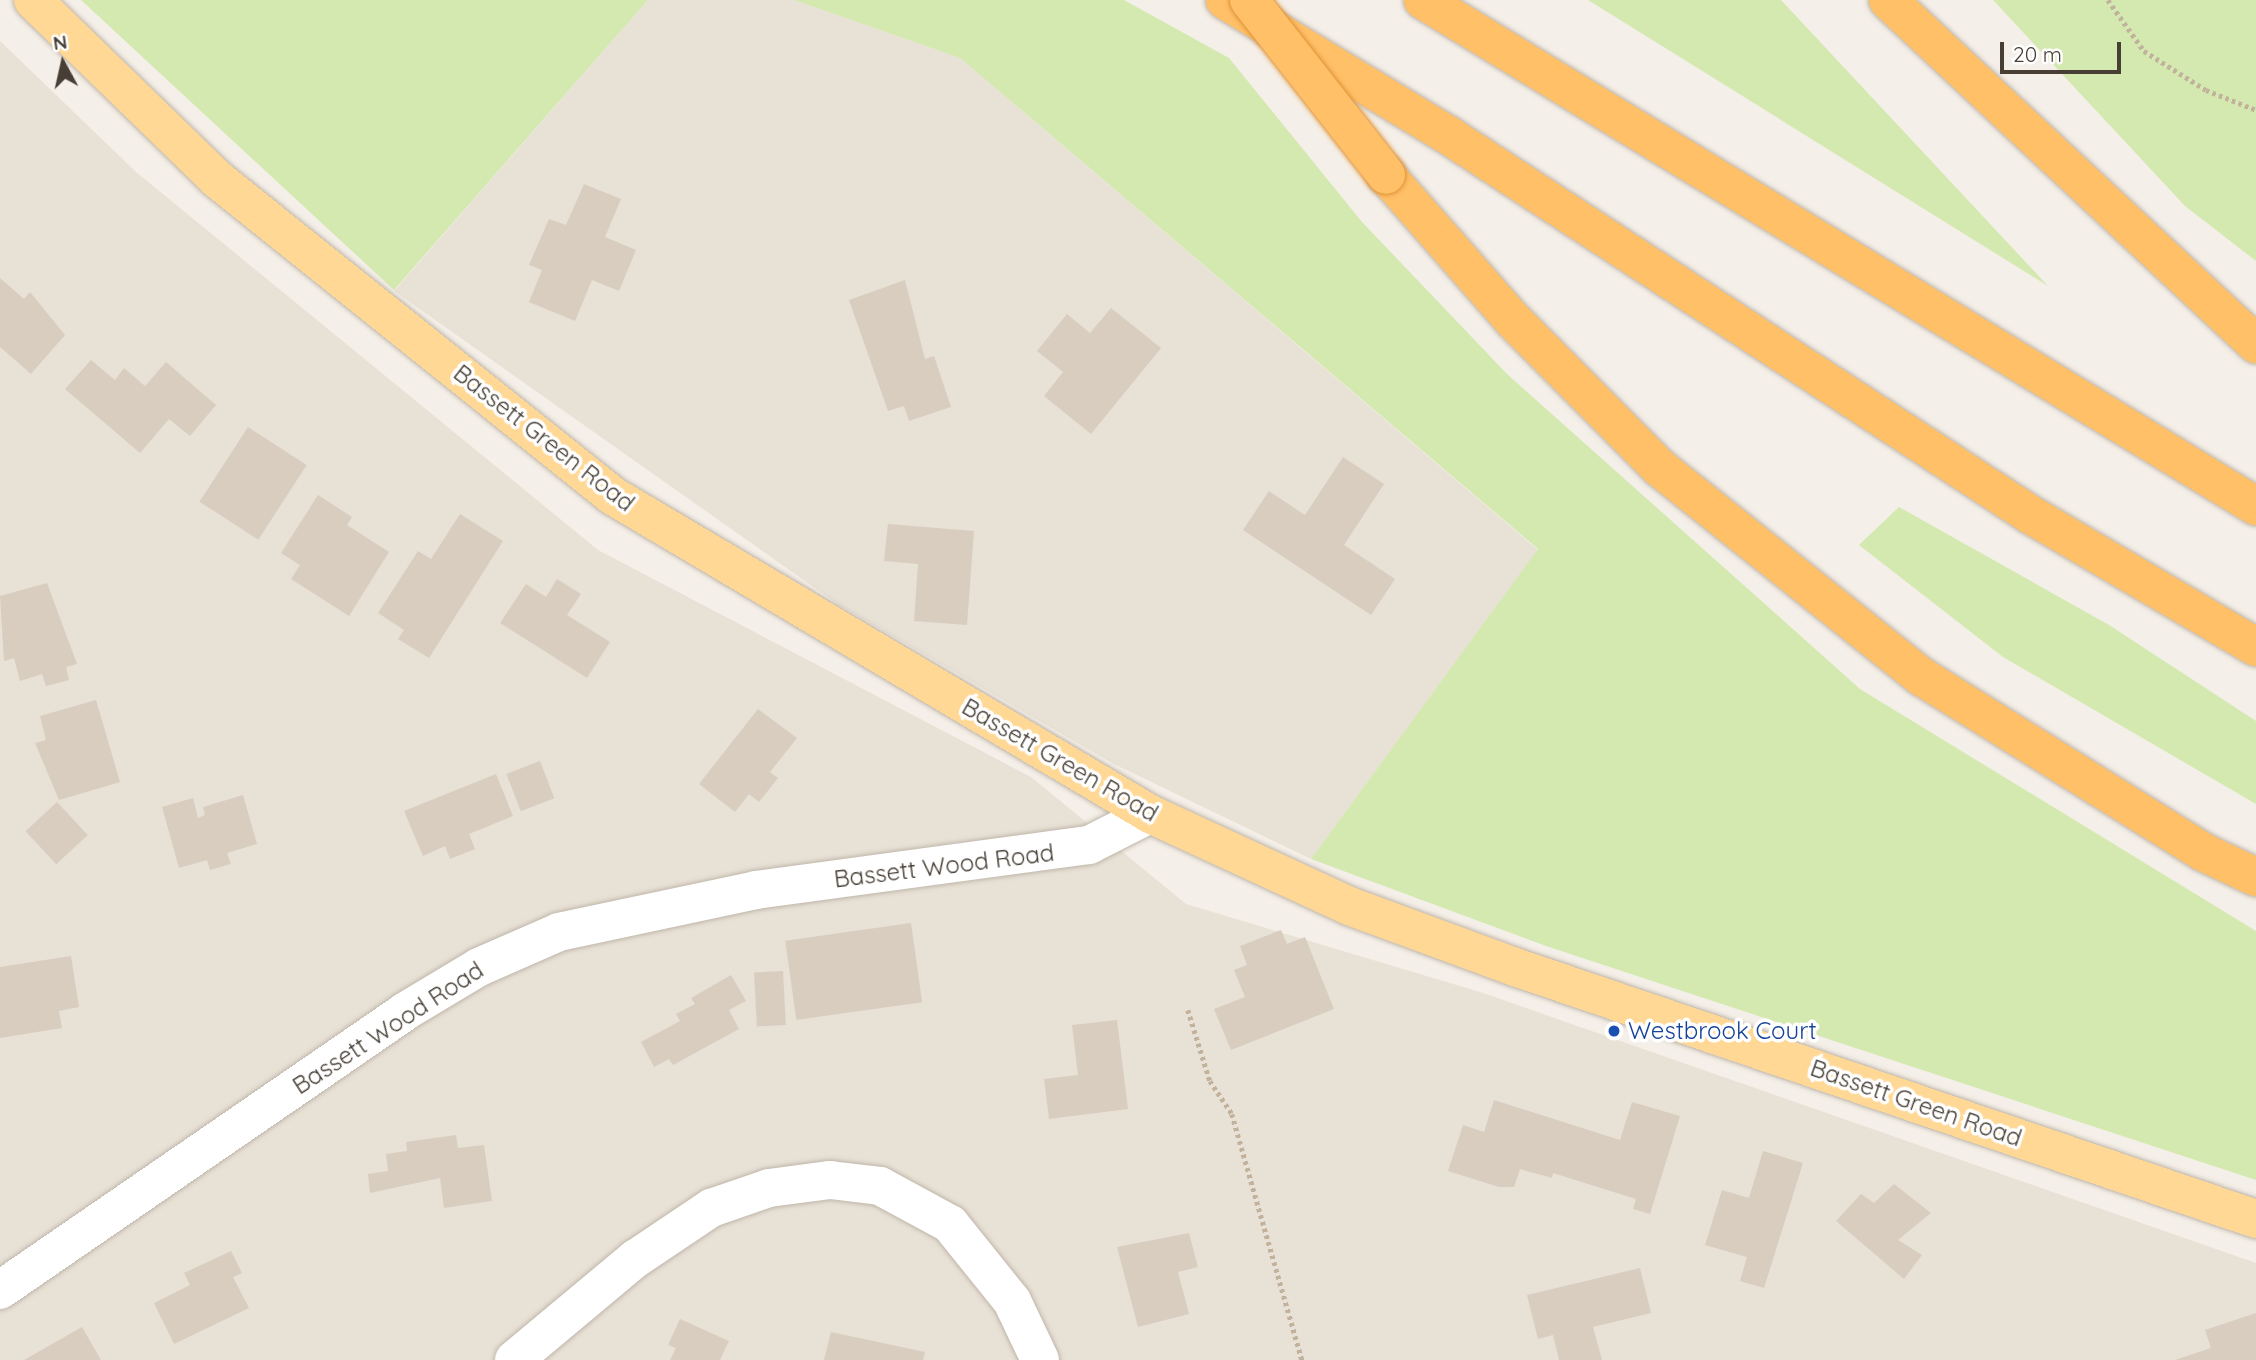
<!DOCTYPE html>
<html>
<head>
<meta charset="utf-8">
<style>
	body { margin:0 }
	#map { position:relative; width:2256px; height:1360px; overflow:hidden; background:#f4efe8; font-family:Quicksand,sans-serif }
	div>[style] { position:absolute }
	.residential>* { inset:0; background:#e8e1d6 }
	.green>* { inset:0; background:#d4e9b0 }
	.building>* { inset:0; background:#d9cdc0; transform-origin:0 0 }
	.path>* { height:4.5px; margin-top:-2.25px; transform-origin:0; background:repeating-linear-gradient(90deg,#c2b19b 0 3.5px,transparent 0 7px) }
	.roads { filter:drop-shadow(0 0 2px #c0b6aa) drop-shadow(0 0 2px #c0b6aa) }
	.minor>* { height:38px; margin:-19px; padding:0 19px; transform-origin:19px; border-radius:19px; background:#fff }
	.major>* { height:38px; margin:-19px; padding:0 19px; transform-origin:19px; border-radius:19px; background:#ffd896 }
	.highway>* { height:38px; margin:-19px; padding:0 19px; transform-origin:19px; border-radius:19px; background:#ffc068 }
	.bridges { filter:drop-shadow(0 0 2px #e09336) drop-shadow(0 0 2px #e09336) }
	.highway-bridge>* { height:38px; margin:-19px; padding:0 19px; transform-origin:19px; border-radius:19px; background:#ffc068 }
	.dots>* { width:19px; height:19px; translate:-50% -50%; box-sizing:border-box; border:4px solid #fff; border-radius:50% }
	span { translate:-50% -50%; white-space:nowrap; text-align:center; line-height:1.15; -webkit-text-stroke:7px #fff; paint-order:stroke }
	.street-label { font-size:24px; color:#473f36 }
	.transit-label { font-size:24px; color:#164399 }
	.left { translate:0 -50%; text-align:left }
	.north { position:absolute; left:28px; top:28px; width:70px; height:70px; -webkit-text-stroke:5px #fff; paint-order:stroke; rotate:352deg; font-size:19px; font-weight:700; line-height:28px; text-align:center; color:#473f36 }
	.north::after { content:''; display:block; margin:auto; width:24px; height:32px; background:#473f36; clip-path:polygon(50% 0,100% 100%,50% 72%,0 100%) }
	.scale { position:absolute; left:2000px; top:42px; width:121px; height:32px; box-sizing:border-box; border:4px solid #473f36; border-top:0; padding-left:9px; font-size:21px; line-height:24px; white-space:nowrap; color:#473f36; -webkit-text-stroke:5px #fff; paint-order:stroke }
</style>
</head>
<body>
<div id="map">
	<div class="residential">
		<i style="clip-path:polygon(648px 0,794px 0,960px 58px,1538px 550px,1311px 859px,1112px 763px,839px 605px,394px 291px)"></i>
		<i style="clip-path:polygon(0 41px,136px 172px,598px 550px,1031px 777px,1186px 904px,1480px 992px,2256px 1263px,2256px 1360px,0 1360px)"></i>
	</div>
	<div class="green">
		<i style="clip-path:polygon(81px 0,648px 0,394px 290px)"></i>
		<i style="clip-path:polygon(794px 0,1124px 0,1229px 58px,1362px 222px,1507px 374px,1860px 689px,2256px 931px,2256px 1180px,1546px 946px,1311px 859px,1538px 549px,960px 58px)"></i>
		<i style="clip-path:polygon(1588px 0,1781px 0,2048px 286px)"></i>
		<i style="clip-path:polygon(1993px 0,2256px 0,2256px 261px,2185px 206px)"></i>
		<i style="clip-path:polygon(1899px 507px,2109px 625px,2256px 721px,2256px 804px,2003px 657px,1859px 545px)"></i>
	</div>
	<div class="building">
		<i style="clip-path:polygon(584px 184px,621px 199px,605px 237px,636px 250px,619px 291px,592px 280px,575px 321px,529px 302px,542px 270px,529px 265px,549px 219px,566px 225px)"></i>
		<i style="clip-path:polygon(0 278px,24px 299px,30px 292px,65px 335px,31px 374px,0 347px)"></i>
		<i style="clip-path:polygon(905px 280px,925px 359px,934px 356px,951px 407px,909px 421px,904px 406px,888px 411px,849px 300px)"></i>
		<i style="clip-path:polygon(1111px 308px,1161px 348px,1091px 434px,1044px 396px,1063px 372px,1037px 351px,1067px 314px,1090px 333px)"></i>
		<i style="clip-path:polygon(91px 360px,115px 380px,124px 368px,145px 386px,166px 362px,216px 405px,190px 436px,169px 419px,140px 453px,65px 389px)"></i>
		<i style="left:248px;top:427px;width:70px;height:89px;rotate:33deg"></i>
		<i style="clip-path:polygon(1343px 457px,1384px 484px,1344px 545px,1395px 579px,1371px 615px,1243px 530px,1269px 491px,1305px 515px)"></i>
		<i style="clip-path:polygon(318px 495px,352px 517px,347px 525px,389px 552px,349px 616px,291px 579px,300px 565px,281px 553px)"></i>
		<i style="clip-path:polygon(460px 514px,503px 541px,429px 658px,398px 639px,404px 630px,378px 613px,418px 551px,431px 559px)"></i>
		<i style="clip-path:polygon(888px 524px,974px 531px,967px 625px,914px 621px,918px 564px,884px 561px)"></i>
		<i style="clip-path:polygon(557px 579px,581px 594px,567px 615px,610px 642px,587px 678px,500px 623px,526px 584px,546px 597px)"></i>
		<i style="clip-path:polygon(47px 583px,77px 664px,66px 667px,69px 680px,46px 686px,42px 674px,20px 681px,14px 658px,4px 661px,0 596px)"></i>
		<i style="clip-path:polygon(96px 700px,120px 782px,59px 800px,35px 743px,46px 740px,40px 716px)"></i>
		<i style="clip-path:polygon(758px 709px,797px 738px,770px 772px,778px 778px,759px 802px,749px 794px,735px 812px,699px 784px)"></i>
		<i style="left:540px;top:761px;width:40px;height:36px;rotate:69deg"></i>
		<i style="clip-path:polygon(496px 774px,513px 816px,469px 834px,475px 849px,450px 859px,445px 846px,423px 856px,404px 811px)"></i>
		<i style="clip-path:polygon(243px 795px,257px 844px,227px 853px,231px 864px,210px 870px,207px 860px,179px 868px,162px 807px,193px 798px,198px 818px,205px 815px,203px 807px)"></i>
		<i style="left:57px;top:802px;width:45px;height:43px;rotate:47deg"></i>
		<i style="left:911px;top:923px;width:80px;height:127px;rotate:82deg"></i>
		<i style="clip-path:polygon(1281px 930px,1287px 944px,1305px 937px,1334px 1009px,1231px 1050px,1214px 1009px,1245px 997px,1234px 970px,1247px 965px,1240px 946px)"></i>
		<i style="clip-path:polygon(71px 956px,79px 1007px,59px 1011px,62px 1028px,0 1038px,0 967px)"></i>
		<i style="left:783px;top:971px;width:54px;height:29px;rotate:87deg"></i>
		<i style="clip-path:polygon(731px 975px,746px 1001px,729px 1010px,739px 1029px,673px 1065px,669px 1059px,654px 1067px,641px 1042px,680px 1021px,676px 1014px,695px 1004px,691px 998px)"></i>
		<i style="clip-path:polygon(1117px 1020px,1128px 1109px,1049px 1119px,1044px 1079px,1078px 1075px,1072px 1025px)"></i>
		<i style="clip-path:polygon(1494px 1100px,1620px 1140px,1632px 1102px,1680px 1116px,1650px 1214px,1633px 1209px,1636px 1199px,1553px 1173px,1552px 1178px,1520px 1169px,1514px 1187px,1499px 1187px,1448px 1171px,1463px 1125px,1484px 1132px)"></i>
		<i style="clip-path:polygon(456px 1135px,458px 1148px,484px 1145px,492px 1201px,444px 1208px,440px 1178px,370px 1193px,368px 1174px,388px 1171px,386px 1154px,407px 1151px,406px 1142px)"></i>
		<i style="clip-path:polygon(1763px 1151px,1803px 1163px,1764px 1288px,1740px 1281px,1747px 1257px,1705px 1245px,1722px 1190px,1749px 1198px)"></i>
		<i style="clip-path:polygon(1894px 1184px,1931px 1213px,1898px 1240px,1922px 1255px,1904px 1279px,1836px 1221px,1861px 1194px,1874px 1203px)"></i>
		<i style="clip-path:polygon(1189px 1233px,1198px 1267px,1178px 1272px,1189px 1314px,1138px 1327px,1117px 1247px)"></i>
		<i style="clip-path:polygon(231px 1251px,242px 1273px,233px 1277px,249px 1308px,174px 1344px,154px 1303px,190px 1285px,184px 1273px)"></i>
		<i style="clip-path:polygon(1640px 1268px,1651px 1313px,1593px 1327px,1602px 1360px,1559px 1360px,1553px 1335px,1538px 1339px,1527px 1295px)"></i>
		<i style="clip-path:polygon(2256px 1313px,2256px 1360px,2175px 1360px,2211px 1348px,2205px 1330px)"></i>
		<i style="clip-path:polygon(680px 1319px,729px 1341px,720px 1360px,670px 1360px,676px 1348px,668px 1345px)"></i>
		<i style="clip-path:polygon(82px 1327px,101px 1360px,24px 1360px)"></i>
		<i style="clip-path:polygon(831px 1332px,925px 1352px,923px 1360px,824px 1360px)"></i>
	</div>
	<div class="path">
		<i style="left:2108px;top:0;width:62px;rotate:54.8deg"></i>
		<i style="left:2144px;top:51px;width:73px;rotate:32.2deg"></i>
		<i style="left:2206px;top:90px;width:54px;rotate:21.8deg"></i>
		<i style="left:1188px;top:1010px;width:74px;rotate:72.8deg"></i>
		<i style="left:1210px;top:1081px;width:40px;rotate:56deg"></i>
		<i style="left:1232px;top:1114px;width:256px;rotate:74.1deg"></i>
	</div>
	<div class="roads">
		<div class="minor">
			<i style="left:0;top:1290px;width:490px;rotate:-34.5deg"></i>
			<i style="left:404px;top:1012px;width:87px;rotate:-31deg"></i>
			<i style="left:479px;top:967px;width:87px;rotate:-23.6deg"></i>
			<i style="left:559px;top:932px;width:201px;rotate:-12deg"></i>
			<i style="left:756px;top:890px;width:336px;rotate:-7.7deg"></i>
			<i style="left:1089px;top:845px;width:68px;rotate:-26.9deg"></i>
			<i style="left:514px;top:1360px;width:158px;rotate:-39.9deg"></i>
			<i style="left:635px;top:1259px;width:92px;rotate:-33.9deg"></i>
			<i style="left:711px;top:1208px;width:61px;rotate:-19deg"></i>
			<i style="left:769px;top:1188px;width:62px;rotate:-7.5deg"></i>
			<i style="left:830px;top:1180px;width:50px;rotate:6.8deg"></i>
			<i style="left:880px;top:1186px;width:80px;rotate:28.5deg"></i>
			<i style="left:950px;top:1224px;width:99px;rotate:51.2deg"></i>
			<i style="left:1012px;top:1301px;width:65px;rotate:64.6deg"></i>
		</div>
		<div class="major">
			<i style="left:33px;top:0;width:257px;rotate:44.2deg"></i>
			<i style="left:217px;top:179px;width:507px;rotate:38.68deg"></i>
			<i style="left:613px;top:496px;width:624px;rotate:30.63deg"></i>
			<i style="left:1150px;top:814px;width:219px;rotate:24.8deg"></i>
			<i style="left:1349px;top:906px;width:177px;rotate:20.2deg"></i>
			<i style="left:1515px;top:967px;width:783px;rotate:18.78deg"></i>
		</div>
		<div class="highway">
			<i style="left:1225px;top:0;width:261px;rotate:31.2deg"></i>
			<i style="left:1448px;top:135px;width:696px;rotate:33.1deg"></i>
			<i style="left:2031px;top:515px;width:261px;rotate:30.4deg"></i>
			<i style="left:1423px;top:0;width:975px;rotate:31.28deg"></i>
			<i style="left:1888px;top:0;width:504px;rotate:43.07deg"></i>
			<i style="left:1386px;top:175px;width:193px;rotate:48.8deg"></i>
			<i style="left:1513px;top:320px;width:209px;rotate:45.2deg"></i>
			<i style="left:1660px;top:468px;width:335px;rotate:38.6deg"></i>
			<i style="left:1922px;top:677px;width:331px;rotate:31.9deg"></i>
			<i style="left:2203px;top:852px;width:59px;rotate:25.3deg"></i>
		</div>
	</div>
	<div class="bridges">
		<div class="highway-bridge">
			<i style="left:1249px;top:0;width:222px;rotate:51.9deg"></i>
		</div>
	</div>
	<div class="dots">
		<i style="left:1614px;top:1031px;background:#1a4fb4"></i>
	</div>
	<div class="street-label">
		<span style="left:544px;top:438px;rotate:38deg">Bassett Green Road</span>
		<span style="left:1060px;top:760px;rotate:30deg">Bassett Green Road</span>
		<span style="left:944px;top:866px;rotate:-7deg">Bassett Wood Road</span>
		<span style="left:388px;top:1028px;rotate:-33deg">Bassett Wood Road</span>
		<span style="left:1916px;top:1103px;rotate:19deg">Bassett Green Road</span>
	</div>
	<div class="transit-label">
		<span class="left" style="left:1628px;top:1031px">Westbrook Court</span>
	</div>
	<div class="north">N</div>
	<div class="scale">20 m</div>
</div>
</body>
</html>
